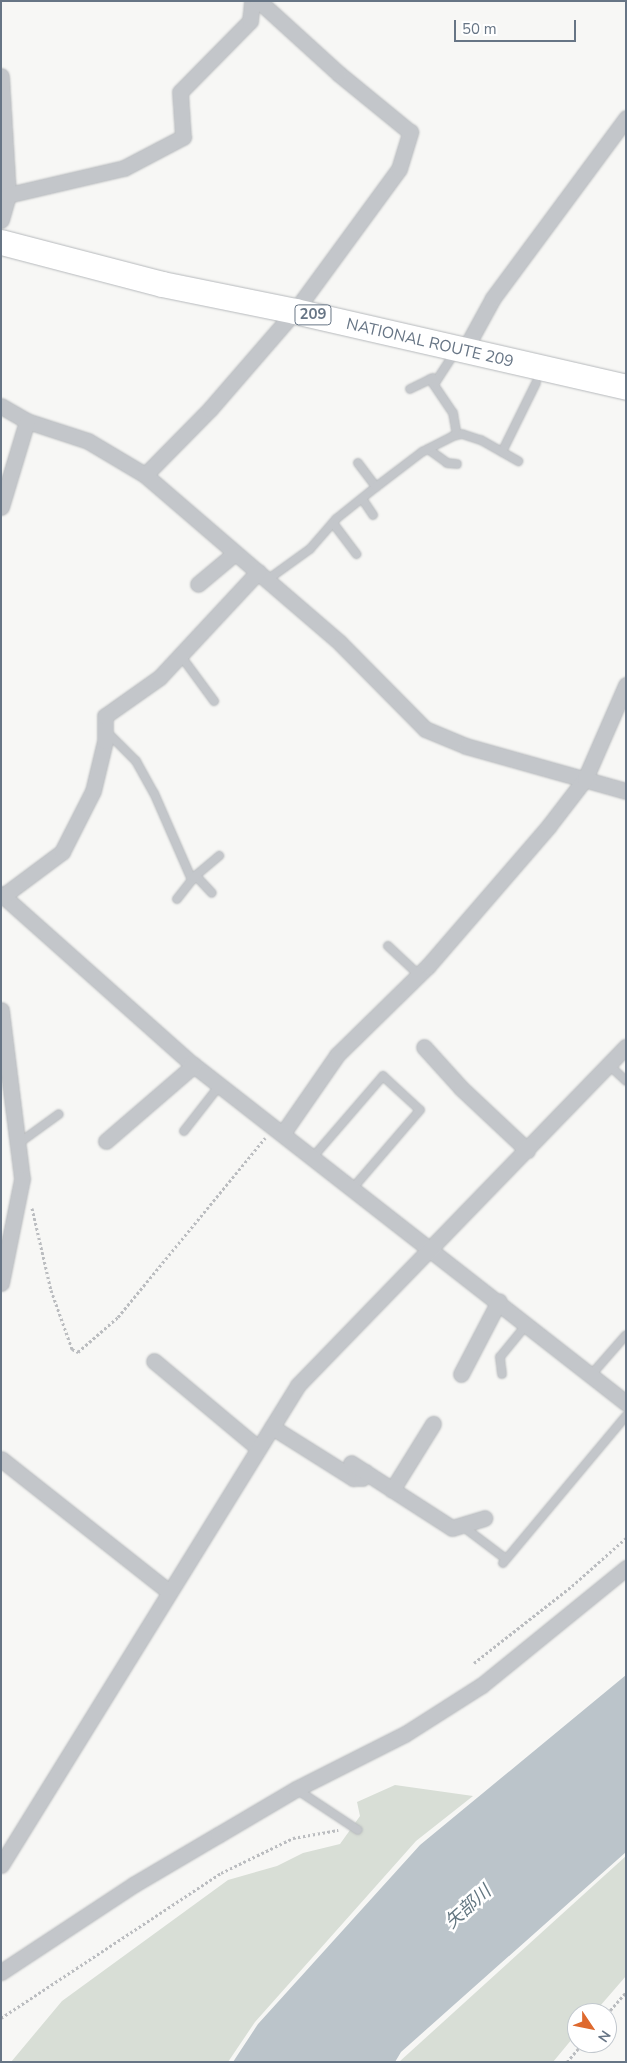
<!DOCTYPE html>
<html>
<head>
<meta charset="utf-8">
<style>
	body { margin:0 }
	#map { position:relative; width:627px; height:2063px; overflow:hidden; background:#f7f7f5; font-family:"Nunito Sans","Noto Sans JP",sans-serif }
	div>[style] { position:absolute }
	.green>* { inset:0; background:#d8ded6 }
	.water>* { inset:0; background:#bbc4ca }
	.path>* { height:3px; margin-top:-1.5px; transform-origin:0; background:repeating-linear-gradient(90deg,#bbbdc0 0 2.5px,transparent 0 5px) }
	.roads { filter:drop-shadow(0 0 1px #b6b9bc) drop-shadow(0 0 1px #b6b9bc) }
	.service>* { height:8px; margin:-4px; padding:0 4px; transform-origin:4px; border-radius:4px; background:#c3c6ca }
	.minor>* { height:15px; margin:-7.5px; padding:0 7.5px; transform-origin:7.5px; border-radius:7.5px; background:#c3c6ca }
	.trunk>* { height:25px; margin:-12.5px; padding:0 12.5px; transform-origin:12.5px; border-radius:12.5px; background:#fff }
	span { translate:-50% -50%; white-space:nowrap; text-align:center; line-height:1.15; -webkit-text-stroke:5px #fff; paint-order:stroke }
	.shield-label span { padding:1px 4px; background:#fff; border:1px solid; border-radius:4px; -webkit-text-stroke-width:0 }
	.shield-label { font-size:15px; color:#677585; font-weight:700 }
	.street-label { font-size:16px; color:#677585 }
	.water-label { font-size:18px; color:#637680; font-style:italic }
	.frame { position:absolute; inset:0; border:2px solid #677585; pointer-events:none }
	.north { position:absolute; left:567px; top:2003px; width:50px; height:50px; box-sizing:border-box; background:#fff; border:1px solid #c2c8ce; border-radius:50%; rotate:124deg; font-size:14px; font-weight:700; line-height:20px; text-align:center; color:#677585 }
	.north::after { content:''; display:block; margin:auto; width:18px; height:22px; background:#de692e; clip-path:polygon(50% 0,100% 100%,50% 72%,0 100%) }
	.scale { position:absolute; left:454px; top:20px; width:122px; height:22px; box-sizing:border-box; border:2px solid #677585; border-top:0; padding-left:6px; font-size:15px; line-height:18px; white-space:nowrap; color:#677585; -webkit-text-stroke:4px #fff; paint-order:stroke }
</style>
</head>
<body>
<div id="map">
	<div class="green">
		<i style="clip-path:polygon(395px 1785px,473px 1796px,416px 1841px,255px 2022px,228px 2062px,11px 2062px,62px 2001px,228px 1880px,277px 1866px,303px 1853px,340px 1844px,360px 1816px,357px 1802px)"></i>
		<i style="clip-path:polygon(626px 1856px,626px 1976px,594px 2013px,577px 2013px,577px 2033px,553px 2062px,399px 2062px)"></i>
	</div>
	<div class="water">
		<i style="clip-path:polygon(626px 1675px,626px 1852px,401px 2052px,395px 2062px,233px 2062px,258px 2024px,420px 1845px)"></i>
	</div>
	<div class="path">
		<i style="left:32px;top:1208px;width:84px;rotate:77deg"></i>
		<i style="left:51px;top:1290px;width:63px;rotate:70.4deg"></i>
		<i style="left:72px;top:1349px;width:7px;rotate:27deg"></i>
		<i style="left:78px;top:1352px;width:53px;rotate:-41.2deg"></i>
		<i style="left:118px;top:1317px;width:232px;rotate:-50.6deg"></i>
		<i style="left:474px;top:1663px;width:125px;rotate:-38.2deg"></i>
		<i style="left:572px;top:1586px;width:72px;rotate:-41.6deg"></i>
		<i style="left:607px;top:2014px;width:29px;rotate:-49deg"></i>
		<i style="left:1px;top:2018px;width:263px;rotate:-33.4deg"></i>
		<i style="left:221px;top:1873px;width:80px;rotate:-25.9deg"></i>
		<i style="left:293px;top:1838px;width:46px;rotate:-10.1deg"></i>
		<i style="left:567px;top:2062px;width:25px;rotate:-50deg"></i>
	</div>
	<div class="roads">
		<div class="service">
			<i style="left:430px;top:379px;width:41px;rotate:55.9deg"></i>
			<i style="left:453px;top:413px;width:22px;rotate:80deg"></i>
			<i style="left:435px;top:383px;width:38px;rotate:-57deg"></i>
			<i style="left:410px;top:389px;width:25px;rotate:-26deg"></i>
			<i style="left:428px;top:449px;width:24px;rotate:36deg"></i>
			<i style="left:447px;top:463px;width:10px;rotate:6deg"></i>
			<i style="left:502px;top:452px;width:77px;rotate:-63.8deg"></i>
			<i style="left:358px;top:463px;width:30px;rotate:53deg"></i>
			<i style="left:363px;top:500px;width:18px;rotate:56deg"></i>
			<i style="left:333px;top:523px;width:39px;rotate:53deg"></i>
			<i style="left:267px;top:580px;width:53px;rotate:-35.8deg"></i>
			<i style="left:310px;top:549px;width:40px;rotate:-49deg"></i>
			<i style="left:336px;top:519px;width:51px;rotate:-38.7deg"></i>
			<i style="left:376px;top:487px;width:58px;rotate:-37.3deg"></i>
			<i style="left:422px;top:452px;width:35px;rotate:-27deg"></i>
			<i style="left:453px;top:436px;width:9px;rotate:-13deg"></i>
			<i style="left:462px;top:434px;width:20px;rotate:18deg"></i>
			<i style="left:481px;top:440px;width:43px;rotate:29.6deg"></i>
			<i style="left:181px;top:656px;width:56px;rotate:53.7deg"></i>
			<i style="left:105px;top:730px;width:44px;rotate:45deg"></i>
			<i style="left:136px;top:761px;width:37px;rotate:61deg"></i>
			<i style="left:154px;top:793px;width:95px;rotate:66.4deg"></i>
			<i style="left:196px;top:876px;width:23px;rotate:47deg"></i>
			<i style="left:177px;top:899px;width:28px;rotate:-52deg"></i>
			<i style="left:194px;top:877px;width:33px;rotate:-40deg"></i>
			<i style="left:388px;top:946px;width:42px;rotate:43.1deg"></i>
			<i style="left:609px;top:1065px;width:23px;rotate:43deg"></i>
			<i style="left:184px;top:1131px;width:58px;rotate:-52deg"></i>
			<i style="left:19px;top:1143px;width:49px;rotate:-35.9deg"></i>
			<i style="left:313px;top:1157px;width:107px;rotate:-49.2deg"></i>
			<i style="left:383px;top:1076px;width:50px;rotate:42.6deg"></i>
			<i style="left:420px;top:1110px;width:103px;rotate:130.7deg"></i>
			<i style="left:502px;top:1374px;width:17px;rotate:-97deg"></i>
			<i style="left:500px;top:1357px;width:43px;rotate:-50.7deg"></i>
			<i style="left:591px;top:1375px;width:53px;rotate:-48.8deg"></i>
			<i style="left:461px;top:1525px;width:56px;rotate:37.1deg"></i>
			<i style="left:503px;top:1563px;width:192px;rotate:-50.1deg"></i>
			<i style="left:296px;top:1789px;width:74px;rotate:33.5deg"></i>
		</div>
		<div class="minor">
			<i style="left:1px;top:76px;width:119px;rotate:86.6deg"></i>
			<i style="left:1px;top:220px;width:26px;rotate:-74deg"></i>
			<i style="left:8px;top:195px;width:119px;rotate:-13.1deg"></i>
			<i style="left:124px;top:168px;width:67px;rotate:-27.7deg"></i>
			<i style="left:183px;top:137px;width:45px;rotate:-93.8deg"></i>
			<i style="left:180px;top:92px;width:100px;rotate:-45.4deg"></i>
			<i style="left:250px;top:21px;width:20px;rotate:-84deg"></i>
			<i style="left:464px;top:351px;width:60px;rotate:-61.3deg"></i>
			<i style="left:493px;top:298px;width:224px;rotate:-53.5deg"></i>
			<i style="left:1px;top:406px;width:30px;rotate:30deg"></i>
			<i style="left:27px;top:421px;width:64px;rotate:18.2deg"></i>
			<i style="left:88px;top:441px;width:66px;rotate:30.8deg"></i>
			<i style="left:145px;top:475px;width:257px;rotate:40.7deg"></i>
			<i style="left:340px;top:643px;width:121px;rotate:45.3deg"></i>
			<i style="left:425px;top:729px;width:44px;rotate:22.5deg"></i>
			<i style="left:466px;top:746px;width:166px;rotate:15.7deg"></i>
			<i style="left:145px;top:475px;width:93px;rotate:-45.4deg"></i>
			<i style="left:210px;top:409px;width:130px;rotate:-49.1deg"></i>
			<i style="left:295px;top:311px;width:176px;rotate:-53.8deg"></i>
			<i style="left:399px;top:169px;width:39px;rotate:-73deg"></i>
			<i style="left:410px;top:132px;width:93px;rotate:-140.7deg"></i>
			<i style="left:338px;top:73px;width:107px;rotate:-137.7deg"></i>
			<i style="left:1px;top:507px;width:90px;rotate:-73.2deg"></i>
			<i style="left:198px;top:584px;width:48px;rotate:-40deg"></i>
			<i style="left:1px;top:894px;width:254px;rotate:41.7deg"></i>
			<i style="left:191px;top:1063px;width:552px;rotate:38.01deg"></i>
			<i style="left:3px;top:896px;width:74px;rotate:-36.7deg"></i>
			<i style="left:62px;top:852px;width:68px;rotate:-63.1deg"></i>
			<i style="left:93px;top:791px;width:51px;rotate:-76.5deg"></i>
			<i style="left:105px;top:741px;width:25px;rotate:-90deg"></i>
			<i style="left:105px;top:716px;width:67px;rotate:-35.3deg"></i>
			<i style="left:160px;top:677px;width:144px;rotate:-47deg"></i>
			<i style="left:1px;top:1010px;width:170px;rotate:82.9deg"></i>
			<i style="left:22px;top:1179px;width:106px;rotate:101.4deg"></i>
			<i style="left:424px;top:1047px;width:55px;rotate:47.9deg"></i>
			<i style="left:461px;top:1088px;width:91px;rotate:43.2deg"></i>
			<i style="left:283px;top:1133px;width:95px;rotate:-55.3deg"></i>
			<i style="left:337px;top:1055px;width:127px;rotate:-44.4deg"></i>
			<i style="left:428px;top:966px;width:184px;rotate:-49.2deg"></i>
			<i style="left:548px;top:827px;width:61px;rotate:-52.4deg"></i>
			<i style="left:585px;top:779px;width:103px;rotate:-66.4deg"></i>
			<i style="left:106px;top:1141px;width:116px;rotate:-40.8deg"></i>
			<i style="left:154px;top:1361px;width:136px;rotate:39.9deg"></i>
			<i style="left:461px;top:1374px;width:82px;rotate:-62.5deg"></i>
			<i style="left:272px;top:1427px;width:96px;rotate:32.2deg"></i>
			<i style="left:353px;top:1478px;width:9px"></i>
			<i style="left:362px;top:1478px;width:7px;rotate:-63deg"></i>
			<i style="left:1px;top:1459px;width:213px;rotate:38.3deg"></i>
			<i style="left:351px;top:1463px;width:120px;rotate:32.8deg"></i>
			<i style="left:452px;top:1528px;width:34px;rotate:-17deg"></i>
			<i style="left:392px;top:1490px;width:78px;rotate:-58.2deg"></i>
			<i style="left:1px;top:1865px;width:564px;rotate:-58.25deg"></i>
			<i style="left:298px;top:1385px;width:471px;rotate:-45.9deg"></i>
			<i style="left:1px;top:1972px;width:158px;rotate:-33.4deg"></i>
			<i style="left:133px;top:1885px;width:99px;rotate:-30.5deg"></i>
			<i style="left:218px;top:1835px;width:91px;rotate:-30.5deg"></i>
			<i style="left:296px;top:1789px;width:122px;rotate:-26.8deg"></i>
			<i style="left:405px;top:1734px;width:91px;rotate:-32.5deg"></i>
			<i style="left:482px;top:1685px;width:186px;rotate:-39.1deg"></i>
		</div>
		<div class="trunk">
			<i style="left:1px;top:242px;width:166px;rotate:14.6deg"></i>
			<i style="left:162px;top:284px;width:136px;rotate:11.5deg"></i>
			<i style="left:295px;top:311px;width:340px;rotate:12.9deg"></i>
		</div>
	</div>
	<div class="shield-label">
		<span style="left:313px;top:315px">209</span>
	</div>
	<div class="street-label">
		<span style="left:430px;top:343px;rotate:13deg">NATIONAL ROUTE 209</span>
	</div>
	<div class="water-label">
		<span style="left:468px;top:1907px;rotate:-42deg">矢部川</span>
	</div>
	<div class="frame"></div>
	<div class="north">N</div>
	<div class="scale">50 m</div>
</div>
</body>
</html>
